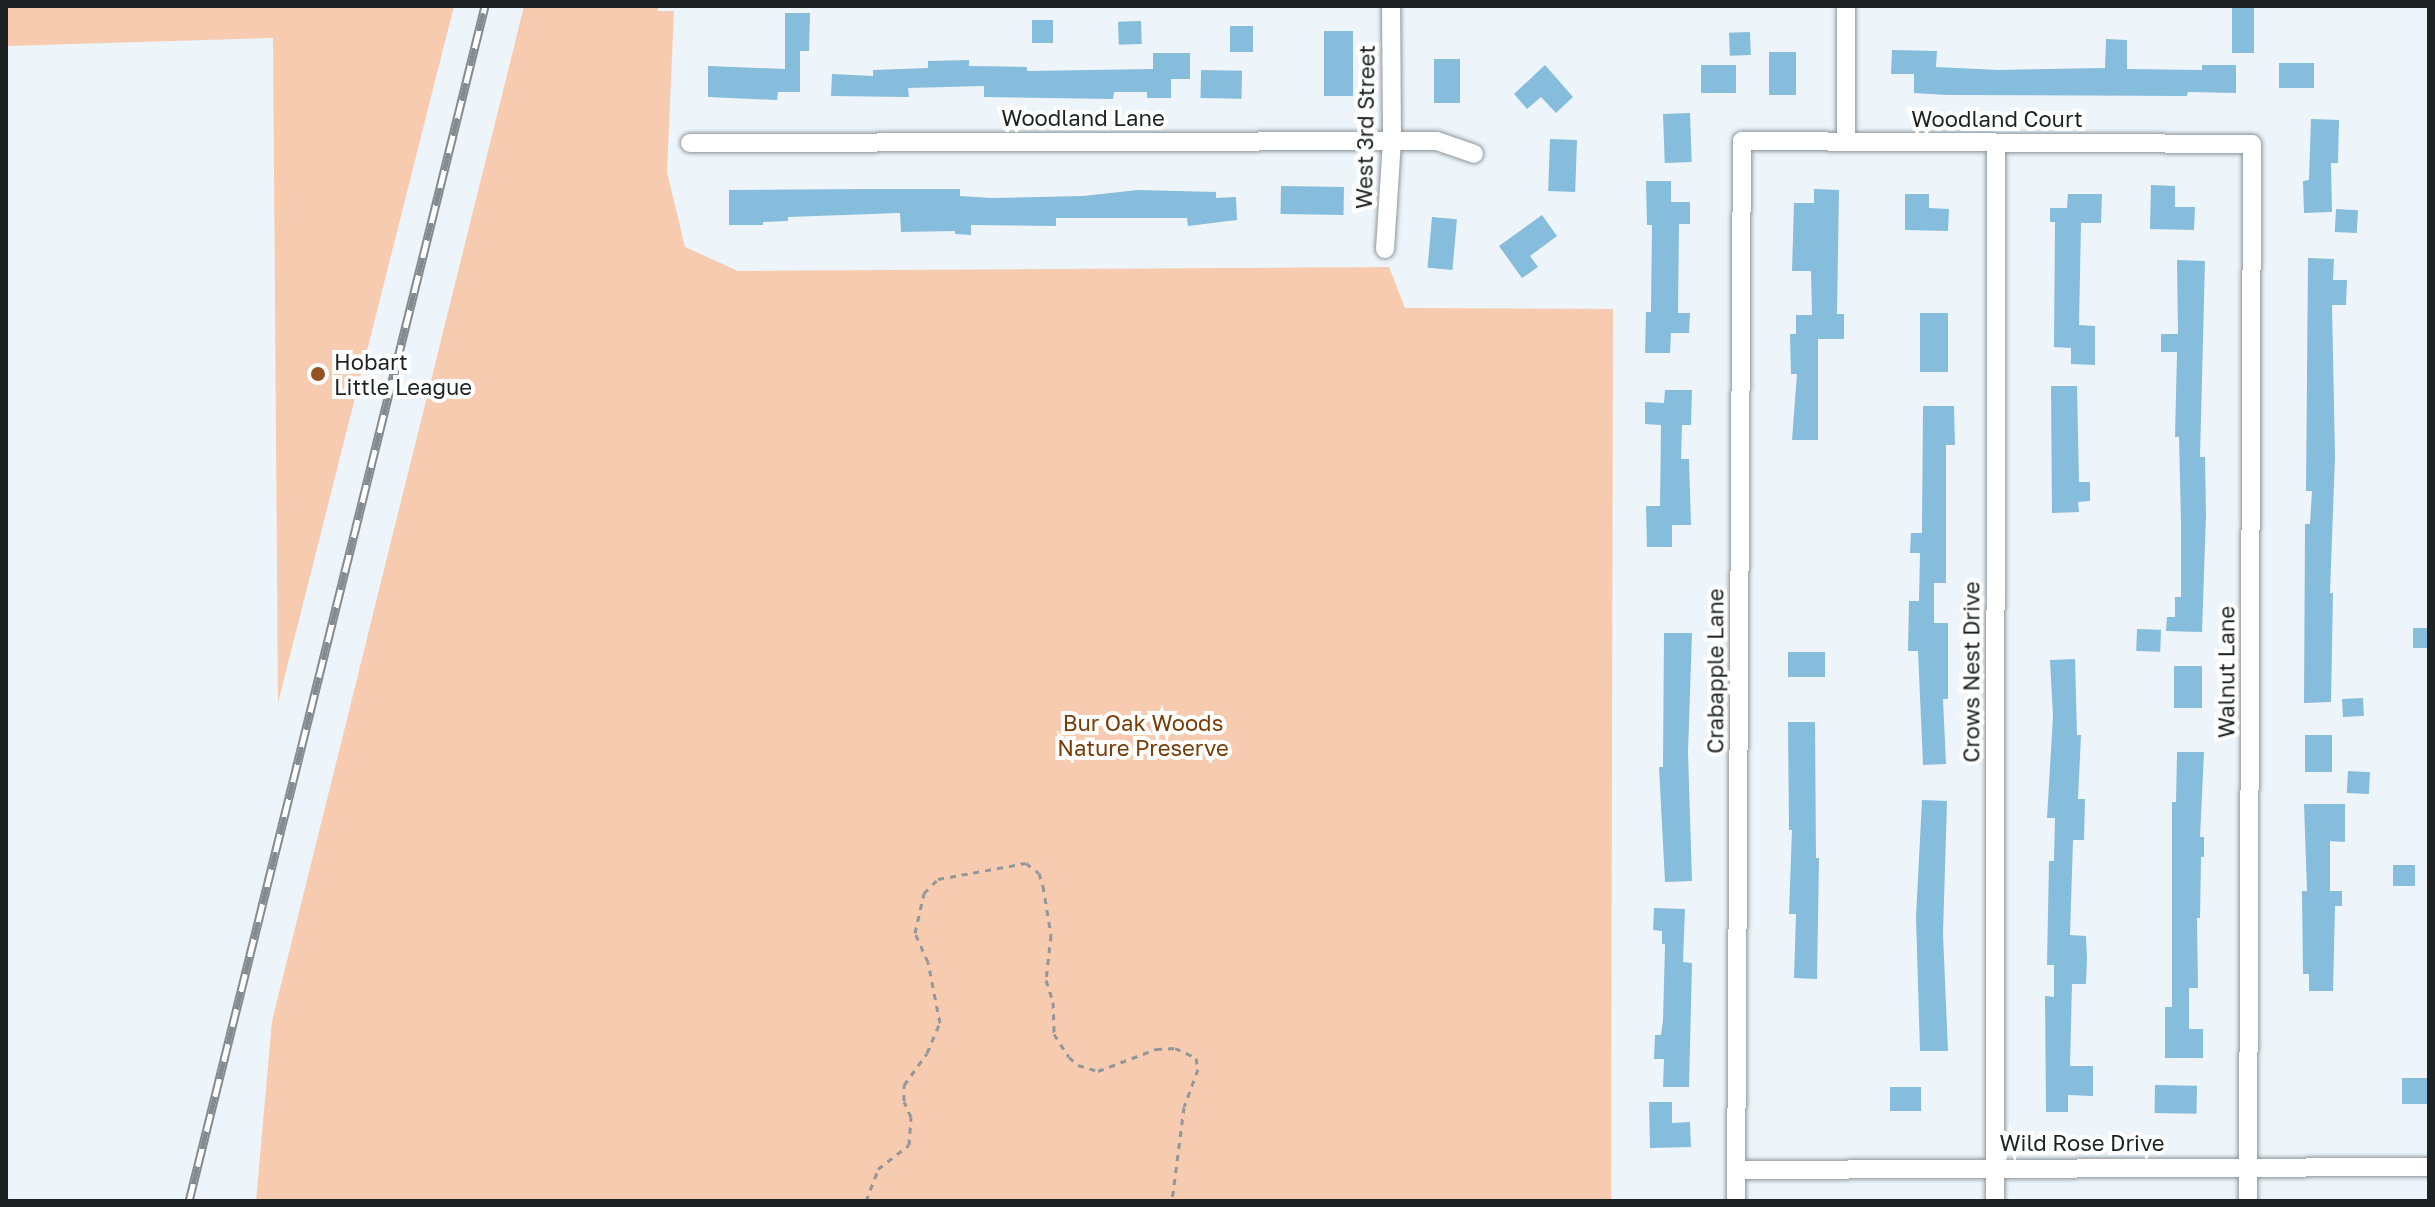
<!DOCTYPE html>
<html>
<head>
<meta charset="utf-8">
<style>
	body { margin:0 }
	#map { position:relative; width:2435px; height:1207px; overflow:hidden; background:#edf5fa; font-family:"Golos Text",sans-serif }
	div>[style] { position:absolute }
	.green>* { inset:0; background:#f7cbaf }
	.building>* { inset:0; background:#86bcdc; transform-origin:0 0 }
	.path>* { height:3px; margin-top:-1.5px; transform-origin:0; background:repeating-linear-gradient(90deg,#91979a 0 6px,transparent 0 12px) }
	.roads { filter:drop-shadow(0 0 2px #8e969a) drop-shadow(0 0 2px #8e969a) }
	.street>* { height:18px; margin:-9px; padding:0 9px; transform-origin:9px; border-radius:9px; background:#fff }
	.rail>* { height:9px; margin-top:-4.5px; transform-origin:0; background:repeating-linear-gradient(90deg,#fff 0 18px,#858b8e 0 36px); box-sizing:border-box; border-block:2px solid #858b8e }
	.dots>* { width:22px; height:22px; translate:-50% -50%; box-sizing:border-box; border:4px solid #fff; border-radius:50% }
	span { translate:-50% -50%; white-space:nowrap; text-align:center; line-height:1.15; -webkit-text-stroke:8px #fff; paint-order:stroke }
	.street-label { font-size:22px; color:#1f2223 }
	.poi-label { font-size:22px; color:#1f2223 }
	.left { translate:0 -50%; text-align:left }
	.park-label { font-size:22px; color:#783b05 }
	.frame { position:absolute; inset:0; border:8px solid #1f2223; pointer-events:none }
</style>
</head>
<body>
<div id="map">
	<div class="green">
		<i style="clip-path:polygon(6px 6px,454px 6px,278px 703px,273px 38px,6px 46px)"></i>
		<i style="clip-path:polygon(524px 6px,658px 6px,658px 11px,674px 11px,667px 172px,685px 247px,738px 271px,1389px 267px,1405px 308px,1613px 309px,1611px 1201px,256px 1201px,272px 1021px)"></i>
	</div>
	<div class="building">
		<i style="left:2232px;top:6px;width:22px;height:47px"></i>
		<i style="clip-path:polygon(785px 13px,810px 13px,809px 51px,800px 51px,800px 92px,778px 92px,777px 100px,708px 97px,708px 66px,785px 69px)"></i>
		<i style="left:1032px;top:20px;width:21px;height:23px"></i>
		<i style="left:1141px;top:21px;width:23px;height:23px;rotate:88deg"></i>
		<i style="left:1230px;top:26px;width:23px;height:26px"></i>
		<i style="left:1324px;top:31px;width:29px;height:65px"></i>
		<i style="left:1750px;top:32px;width:23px;height:21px;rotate:88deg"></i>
		<i style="clip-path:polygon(2106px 39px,2127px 40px,2127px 69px,2202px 70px,2202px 65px,2236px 65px,2236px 93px,2188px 92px,2187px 96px,1947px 95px,1914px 93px,1914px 74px,1891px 74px,1892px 50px,1937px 51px,1936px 67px,1998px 70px,2105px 68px)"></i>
		<i style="left:1769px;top:52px;width:27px;height:43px"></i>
		<i style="clip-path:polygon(1153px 53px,1190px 53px,1190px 79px,1171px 79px,1171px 98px,1147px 98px,1147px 92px,1114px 92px,1113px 99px,984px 97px,984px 86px,908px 88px,909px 97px,831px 96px,832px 74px,873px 76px,873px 70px,928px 68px,928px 61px,969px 60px,969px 66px,1027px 67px,1027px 71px,1153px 69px)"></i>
		<i style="left:1434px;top:59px;width:26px;height:44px"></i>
		<i style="left:2279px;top:63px;width:35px;height:25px"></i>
		<i style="clip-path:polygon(1545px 65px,1573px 97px,1556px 113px,1541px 97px,1527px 109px,1514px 94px)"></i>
		<i style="left:1736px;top:65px;width:28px;height:35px;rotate:90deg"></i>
		<i style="left:1201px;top:70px;width:41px;height:28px;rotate:1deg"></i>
		<i style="left:1690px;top:113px;width:49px;height:27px;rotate:88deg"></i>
		<i style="clip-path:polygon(2311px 119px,2339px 120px,2338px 163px,2331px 163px,2332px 212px,2304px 213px,2303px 181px,2309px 180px)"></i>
		<i style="left:1550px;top:139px;width:27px;height:52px;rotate:2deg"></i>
		<i style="clip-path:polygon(1646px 181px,1671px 181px,1671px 202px,1690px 202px,1690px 224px,1679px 224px,1678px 313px,1690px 313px,1689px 333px,1671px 333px,1670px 353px,1645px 353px,1646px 312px,1651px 312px,1652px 225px,1647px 225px)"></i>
		<i style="clip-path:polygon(2151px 185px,2175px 186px,2175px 207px,2195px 207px,2194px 230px,2150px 229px)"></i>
		<i style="left:1281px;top:186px;width:63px;height:28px;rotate:1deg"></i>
		<i style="clip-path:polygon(875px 189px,960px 189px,960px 196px,991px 198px,1083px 196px,1138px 190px,1216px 192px,1216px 198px,1236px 197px,1237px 220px,1188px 226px,1187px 218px,1056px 218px,1056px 226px,971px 225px,971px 235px,955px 234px,955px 231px,901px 232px,900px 213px,788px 217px,788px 221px,763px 222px,763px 225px,729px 225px,729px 190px)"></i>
		<i style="clip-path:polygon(1814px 189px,1839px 190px,1837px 314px,1844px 314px,1844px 339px,1818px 339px,1818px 440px,1792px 440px,1797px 374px,1791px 374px,1790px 334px,1796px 334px,1796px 315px,1812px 315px,1811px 271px,1792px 271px,1794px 203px,1814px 203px)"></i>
		<i style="clip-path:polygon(1905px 194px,1929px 194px,1929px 208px,1949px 209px,1948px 231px,1905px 230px)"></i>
		<i style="clip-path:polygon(2068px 194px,2102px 194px,2101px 223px,2081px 223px,2079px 325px,2095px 326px,2095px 365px,2071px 364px,2071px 348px,2054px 347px,2055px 222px,2050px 222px,2050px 208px,2067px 208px)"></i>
		<i style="left:2336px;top:209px;width:22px;height:23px;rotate:3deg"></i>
		<i style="clip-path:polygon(1542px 215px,1557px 236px,1530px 256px,1538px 267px,1522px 278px,1499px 246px)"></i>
		<i style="left:1432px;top:217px;width:25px;height:51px;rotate:5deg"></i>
		<i style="clip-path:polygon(2308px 258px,2334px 259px,2333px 280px,2347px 280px,2346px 305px,2332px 305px,2335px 457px,2330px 593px,2333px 593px,2331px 702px,2304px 703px,2305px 524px,2310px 524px,2312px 491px,2306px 491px)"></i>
		<i style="clip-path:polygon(2177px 260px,2205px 261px,2200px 457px,2205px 457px,2206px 515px,2202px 632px,2166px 631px,2167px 617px,2175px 617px,2175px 597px,2181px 597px,2181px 522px,2179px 437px,2175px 437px,2177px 352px,2161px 352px,2161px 334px,2178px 334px)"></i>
		<i style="left:1920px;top:313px;width:28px;height:59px"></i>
		<i style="clip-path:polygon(2051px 386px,2077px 386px,2079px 482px,2090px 482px,2090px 501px,2078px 502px,2079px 512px,2052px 513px)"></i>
		<i style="clip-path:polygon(1665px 390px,1692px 390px,1691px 425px,1682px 425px,1681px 459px,1689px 459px,1691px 525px,1672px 525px,1672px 547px,1647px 547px,1646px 506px,1660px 506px,1661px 425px,1645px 424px,1645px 402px,1664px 403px)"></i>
		<i style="clip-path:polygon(1923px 406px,1954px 406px,1955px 445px,1946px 445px,1946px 583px,1934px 583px,1934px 623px,1948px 623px,1948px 699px,1943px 699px,1946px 764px,1923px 765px,1918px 651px,1908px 651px,1909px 601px,1919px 601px,1920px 553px,1910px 553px,1911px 533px,1922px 533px,1922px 525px)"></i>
		<i style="left:2429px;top:628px;width:20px;height:16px;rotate:90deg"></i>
		<i style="left:2137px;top:629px;width:24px;height:22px;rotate:2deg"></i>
		<i style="clip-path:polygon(1664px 633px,1692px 633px,1688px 752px,1692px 881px,1665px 882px,1659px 767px,1663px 767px)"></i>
		<i style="left:1788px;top:652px;width:37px;height:25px"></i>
		<i style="clip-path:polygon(2075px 659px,2077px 735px,2081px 735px,2078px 799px,2085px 799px,2084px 840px,2073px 840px,2070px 935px,2086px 936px,2087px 958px,2086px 984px,2072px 984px,2070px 1066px,2093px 1066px,2093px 1096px,2068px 1095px,2068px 1112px,2046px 1112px,2045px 996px,2054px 997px,2054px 965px,2047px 965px,2049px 861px,2054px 861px,2055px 818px,2047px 818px,2053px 716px,2050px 660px)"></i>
		<i style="left:2174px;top:666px;width:28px;height:42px"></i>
		<i style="left:2363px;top:698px;width:18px;height:21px;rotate:87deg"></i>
		<i style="clip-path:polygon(1788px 722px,1815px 722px,1816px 858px,1819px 858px,1817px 979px,1794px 978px,1796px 914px,1789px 914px,1792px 830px,1789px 830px)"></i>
		<i style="left:2332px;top:735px;width:37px;height:27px;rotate:90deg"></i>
		<i style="clip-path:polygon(2177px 752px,2204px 752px,2200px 837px,2204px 837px,2204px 857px,2201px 857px,2200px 918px,2197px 918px,2198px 988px,2189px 988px,2189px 1029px,2203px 1029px,2203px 1058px,2165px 1058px,2165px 1007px,2172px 1007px,2172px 802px,2176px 802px)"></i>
		<i style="left:2348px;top:771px;width:22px;height:22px;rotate:3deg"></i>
		<i style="clip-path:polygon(1922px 800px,1947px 801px,1943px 934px,1948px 1051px,1920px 1051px,1916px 917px)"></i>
		<i style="clip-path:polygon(2304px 804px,2345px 804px,2345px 842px,2330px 841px,2330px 891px,2342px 891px,2342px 906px,2335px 906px,2333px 991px,2309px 991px,2309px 974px,2303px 974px,2302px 891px,2307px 891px)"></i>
		<i style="left:2393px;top:865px;width:22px;height:21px"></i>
		<i style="clip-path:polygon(1654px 908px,1685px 909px,1683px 962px,1692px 963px,1689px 1087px,1663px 1087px,1664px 1059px,1654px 1059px,1655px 1035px,1661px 1035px,1663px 1021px,1665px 944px,1662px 944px,1662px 931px,1653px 930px)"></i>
		<i style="left:2402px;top:1078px;width:27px;height:26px"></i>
		<i style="left:2155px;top:1085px;width:42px;height:28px;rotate:1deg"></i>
		<i style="left:1890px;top:1087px;width:31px;height:24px"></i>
		<i style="clip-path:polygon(1649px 1102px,1672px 1102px,1672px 1123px,1690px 1122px,1691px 1147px,1650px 1148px)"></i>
	</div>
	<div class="path">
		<i style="left:866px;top:1201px;width:34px;rotate:-69deg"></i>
		<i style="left:878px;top:1169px;width:39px;rotate:-38deg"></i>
		<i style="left:909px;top:1145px;width:28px;rotate:-86deg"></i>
		<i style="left:911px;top:1117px;width:17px;rotate:-114deg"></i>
		<i style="left:904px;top:1101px;width:16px;rotate:-90deg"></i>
		<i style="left:904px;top:1085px;width:39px;rotate:-54deg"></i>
		<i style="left:927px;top:1053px;width:33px;rotate:-67deg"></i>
		<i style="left:940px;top:1023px;width:62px;rotate:-101.1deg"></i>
		<i style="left:928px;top:962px;width:32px;rotate:-114deg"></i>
		<i style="left:915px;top:933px;width:41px;rotate:-77.3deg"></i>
		<i style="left:924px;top:893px;width:20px;rotate:-45deg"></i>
		<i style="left:938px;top:879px;width:89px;rotate:-10.3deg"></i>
		<i style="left:1026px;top:863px;width:16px;rotate:38deg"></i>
		<i style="left:1039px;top:873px;width:14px;rotate:73deg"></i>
		<i style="left:1043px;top:886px;width:50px;rotate:80.7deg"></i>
		<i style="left:1051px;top:935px;width:45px;rotate:96.3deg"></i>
		<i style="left:1046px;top:980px;width:23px;rotate:72deg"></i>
		<i style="left:1053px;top:1002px;width:32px;rotate:88deg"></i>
		<i style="left:1054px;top:1034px;width:27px;rotate:57deg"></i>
		<i style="left:1069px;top:1057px;width:12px;rotate:42deg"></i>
		<i style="left:1078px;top:1065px;width:21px;rotate:17deg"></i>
		<i style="left:1098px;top:1071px;width:62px;rotate:-20.8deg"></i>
		<i style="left:1156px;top:1049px;width:19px;rotate:-3deg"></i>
		<i style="left:1175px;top:1048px;width:23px;rotate:25deg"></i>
		<i style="left:1196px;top:1058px;width:11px;rotate:80deg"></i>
		<i style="left:1198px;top:1069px;width:40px;rotate:110.2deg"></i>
		<i style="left:1184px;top:1107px;width:95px;rotate:97.3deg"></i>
	</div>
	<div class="roads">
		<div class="street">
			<i style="left:1846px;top:6px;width:136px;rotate:90deg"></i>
			<i style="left:690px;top:143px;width:747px;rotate:-0.15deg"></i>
			<i style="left:1437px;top:141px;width:39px;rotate:19deg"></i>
			<i style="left:1385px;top:249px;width:108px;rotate:-86.3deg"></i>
			<i style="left:1392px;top:141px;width:135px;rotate:-90.4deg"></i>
			<i style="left:1736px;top:1170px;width:693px;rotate:-0.25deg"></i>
			<i style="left:1736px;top:1201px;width:1060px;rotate:-89.68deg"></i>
			<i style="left:1742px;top:141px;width:510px;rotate:0.34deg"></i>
			<i style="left:2252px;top:144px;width:1057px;rotate:90.22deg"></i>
			<i style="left:1995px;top:1201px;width:1058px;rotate:-89.95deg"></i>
		</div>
	</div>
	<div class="rail">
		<i style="left:189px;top:1201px;width:1231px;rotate:-76.09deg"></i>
	</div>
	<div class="dots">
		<i style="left:318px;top:374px;background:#955321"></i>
	</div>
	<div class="street-label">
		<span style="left:1083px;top:118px">Woodland Lane</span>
		<span style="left:1997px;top:119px">Woodland Court</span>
		<span style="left:1365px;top:127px;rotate:-89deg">West 3rd Street</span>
		<span style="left:1715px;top:671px;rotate:-90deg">Crabapple Lane</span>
		<span style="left:1971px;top:672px;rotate:-90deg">Crows Nest Drive</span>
		<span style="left:2226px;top:672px;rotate:-90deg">Walnut Lane</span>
		<span style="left:2082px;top:1143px">Wild Rose Drive</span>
	</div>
	<div class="poi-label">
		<span class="left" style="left:334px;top:374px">Hobart<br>Little League</span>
	</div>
	<div class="park-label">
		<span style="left:1143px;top:735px">Bur Oak Woods<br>Nature Preserve</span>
	</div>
	<div class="frame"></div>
</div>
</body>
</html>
